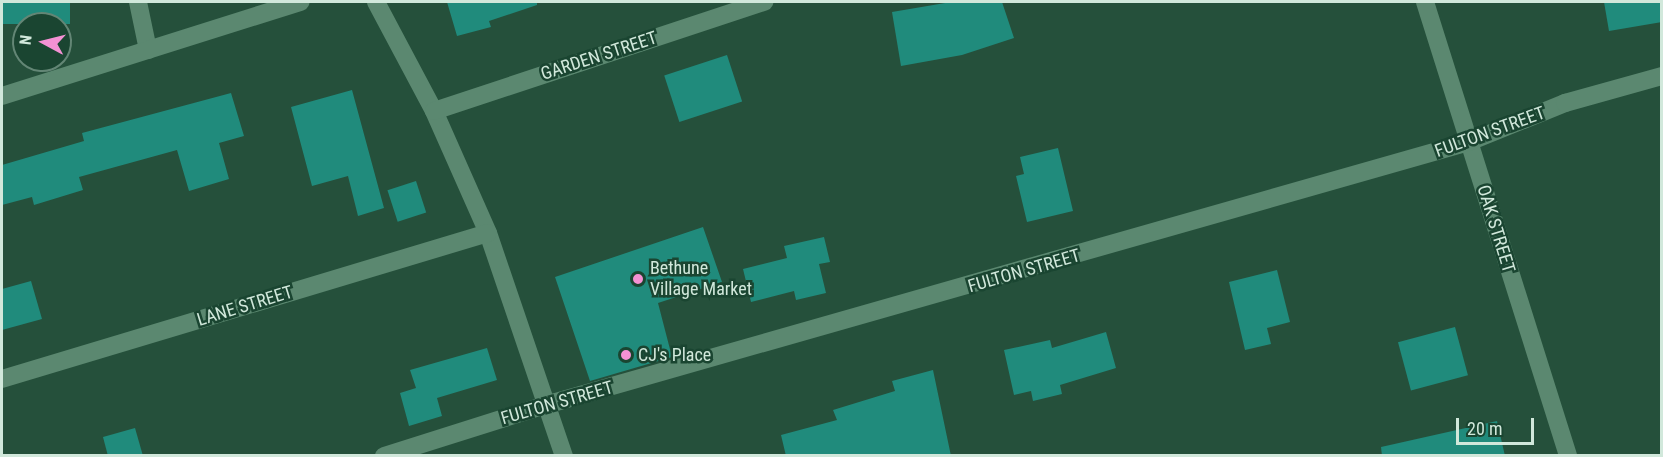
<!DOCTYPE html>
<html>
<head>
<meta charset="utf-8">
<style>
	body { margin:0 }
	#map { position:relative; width:1663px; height:457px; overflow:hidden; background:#25503b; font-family:"Roboto Condensed",sans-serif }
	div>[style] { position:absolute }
	.building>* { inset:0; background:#208b7c; transform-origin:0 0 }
	.minor>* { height:18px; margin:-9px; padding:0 9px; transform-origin:9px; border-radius:9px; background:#5b8870 }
	.dots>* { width:16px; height:16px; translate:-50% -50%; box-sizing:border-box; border:3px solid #1a4531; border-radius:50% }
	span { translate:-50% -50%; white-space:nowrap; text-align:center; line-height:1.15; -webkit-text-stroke:5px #1a4531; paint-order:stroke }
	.street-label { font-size:18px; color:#d1e8db }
	.poi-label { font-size:18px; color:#d1e8db }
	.left { translate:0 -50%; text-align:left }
	.frame { position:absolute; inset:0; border:3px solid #d1e8db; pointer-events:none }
	.north { position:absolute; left:12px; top:12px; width:60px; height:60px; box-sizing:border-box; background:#1a4531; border:2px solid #638675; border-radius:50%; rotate:277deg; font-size:16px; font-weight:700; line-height:24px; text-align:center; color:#d1e8db }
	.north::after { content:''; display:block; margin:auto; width:21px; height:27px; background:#f491d4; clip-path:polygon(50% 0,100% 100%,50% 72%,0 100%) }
	.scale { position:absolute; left:1456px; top:418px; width:78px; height:27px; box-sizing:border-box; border:3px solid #d1e8db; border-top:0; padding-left:8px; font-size:18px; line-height:21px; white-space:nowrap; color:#d1e8db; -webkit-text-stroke:4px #1a4531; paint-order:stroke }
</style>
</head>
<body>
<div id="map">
	<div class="building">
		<i style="left:2px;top:2px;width:68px;height:22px"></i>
		<i style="clip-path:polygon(447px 2px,537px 2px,537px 5px,489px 21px,491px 27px,457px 36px)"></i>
		<i style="clip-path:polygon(951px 2px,1002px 2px,1014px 38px,962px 55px,901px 66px,892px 12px)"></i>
		<i style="clip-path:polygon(1604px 2px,1660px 2px,1662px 22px,1609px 31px)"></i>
		<i style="left:727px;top:55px;width:49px;height:66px;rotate:72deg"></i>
		<i style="clip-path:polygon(352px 90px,384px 208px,358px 216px,348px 176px,312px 186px,291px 107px)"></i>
		<i style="clip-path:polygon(231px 93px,244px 136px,219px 143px,229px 179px,189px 191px,177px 150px,79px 177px,83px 190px,34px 205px,32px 197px,2px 205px,2px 165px,84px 141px,82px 133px)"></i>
		<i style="clip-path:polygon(1058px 148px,1073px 211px,1027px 222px,1016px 176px,1024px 174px,1020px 157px)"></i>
		<i style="left:416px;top:181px;width:33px;height:30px;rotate:72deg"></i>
		<i style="clip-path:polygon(703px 227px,722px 282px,658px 303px,672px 357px,590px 381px,555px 277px)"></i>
		<i style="clip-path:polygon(824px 237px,830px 262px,819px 264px,826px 293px,796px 300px,794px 291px,751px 302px,743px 269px,787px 258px,784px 246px)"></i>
		<i style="clip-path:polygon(1277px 270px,1290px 322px,1267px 328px,1271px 344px,1245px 350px,1229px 282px)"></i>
		<i style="clip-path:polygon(31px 281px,42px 319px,2px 330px,2px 289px)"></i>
		<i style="left:1455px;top:327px;width:50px;height:59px;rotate:75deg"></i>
		<i style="clip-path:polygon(1106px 332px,1116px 368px,1060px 385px,1062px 394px,1033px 401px,1031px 391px,1014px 395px,1004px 350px,1050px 340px,1052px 348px)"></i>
		<i style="clip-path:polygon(487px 348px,497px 380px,437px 398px,442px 416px,409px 426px,400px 393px,416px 388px,410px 370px)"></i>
		<i style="clip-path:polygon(933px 370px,951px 456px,786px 456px,781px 435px,837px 420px,833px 410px,895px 391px,892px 381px)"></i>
		<i style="clip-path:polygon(1497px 421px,1505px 456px,1382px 456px,1381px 447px)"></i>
		<i style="clip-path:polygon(135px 428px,143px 456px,108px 456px,103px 437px)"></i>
	</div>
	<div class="minor">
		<i style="left:138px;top:2px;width:49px;rotate:78.2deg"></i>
		<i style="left:376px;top:2px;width:123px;rotate:62deg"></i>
		<i style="left:434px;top:111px;width:133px;rotate:66.1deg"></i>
		<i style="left:488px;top:233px;width:236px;rotate:71.2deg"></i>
		<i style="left:1425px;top:2px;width:476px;rotate:72.5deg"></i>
		<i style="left:2px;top:96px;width:313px;rotate:-17.5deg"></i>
		<i style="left:434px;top:111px;width:348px;rotate:-18.3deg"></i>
		<i style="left:2px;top:379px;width:507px;rotate:-16.72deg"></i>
		<i style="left:384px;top:456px;width:173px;rotate:-17.5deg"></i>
		<i style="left:549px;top:404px;width:957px;rotate:-15.9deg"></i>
		<i style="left:1469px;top:142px;width:104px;rotate:-22.1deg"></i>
		<i style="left:1565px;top:103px;width:101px;rotate:-15.6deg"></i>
	</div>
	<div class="dots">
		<i style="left:638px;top:279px;background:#f491d4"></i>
		<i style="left:626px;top:355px;background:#f491d4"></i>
	</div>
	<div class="street-label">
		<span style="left:599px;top:56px;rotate:-18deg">GARDEN STREET</span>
		<span style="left:1490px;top:132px;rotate:-20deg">FULTON STREET</span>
		<span style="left:1496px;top:229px;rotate:73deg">OAK STREET</span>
		<span style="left:1024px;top:271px;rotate:-16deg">FULTON STREET</span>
		<span style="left:245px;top:306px;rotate:-17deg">LANE STREET</span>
		<span style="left:557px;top:403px;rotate:-16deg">FULTON STREET</span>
	</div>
	<div class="poi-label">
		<span class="left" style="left:650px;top:279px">Bethune<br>Village Market</span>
		<span class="left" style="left:638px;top:355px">CJ's Place</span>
	</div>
	<div class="frame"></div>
	<div class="north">N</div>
	<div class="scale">20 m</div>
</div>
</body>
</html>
